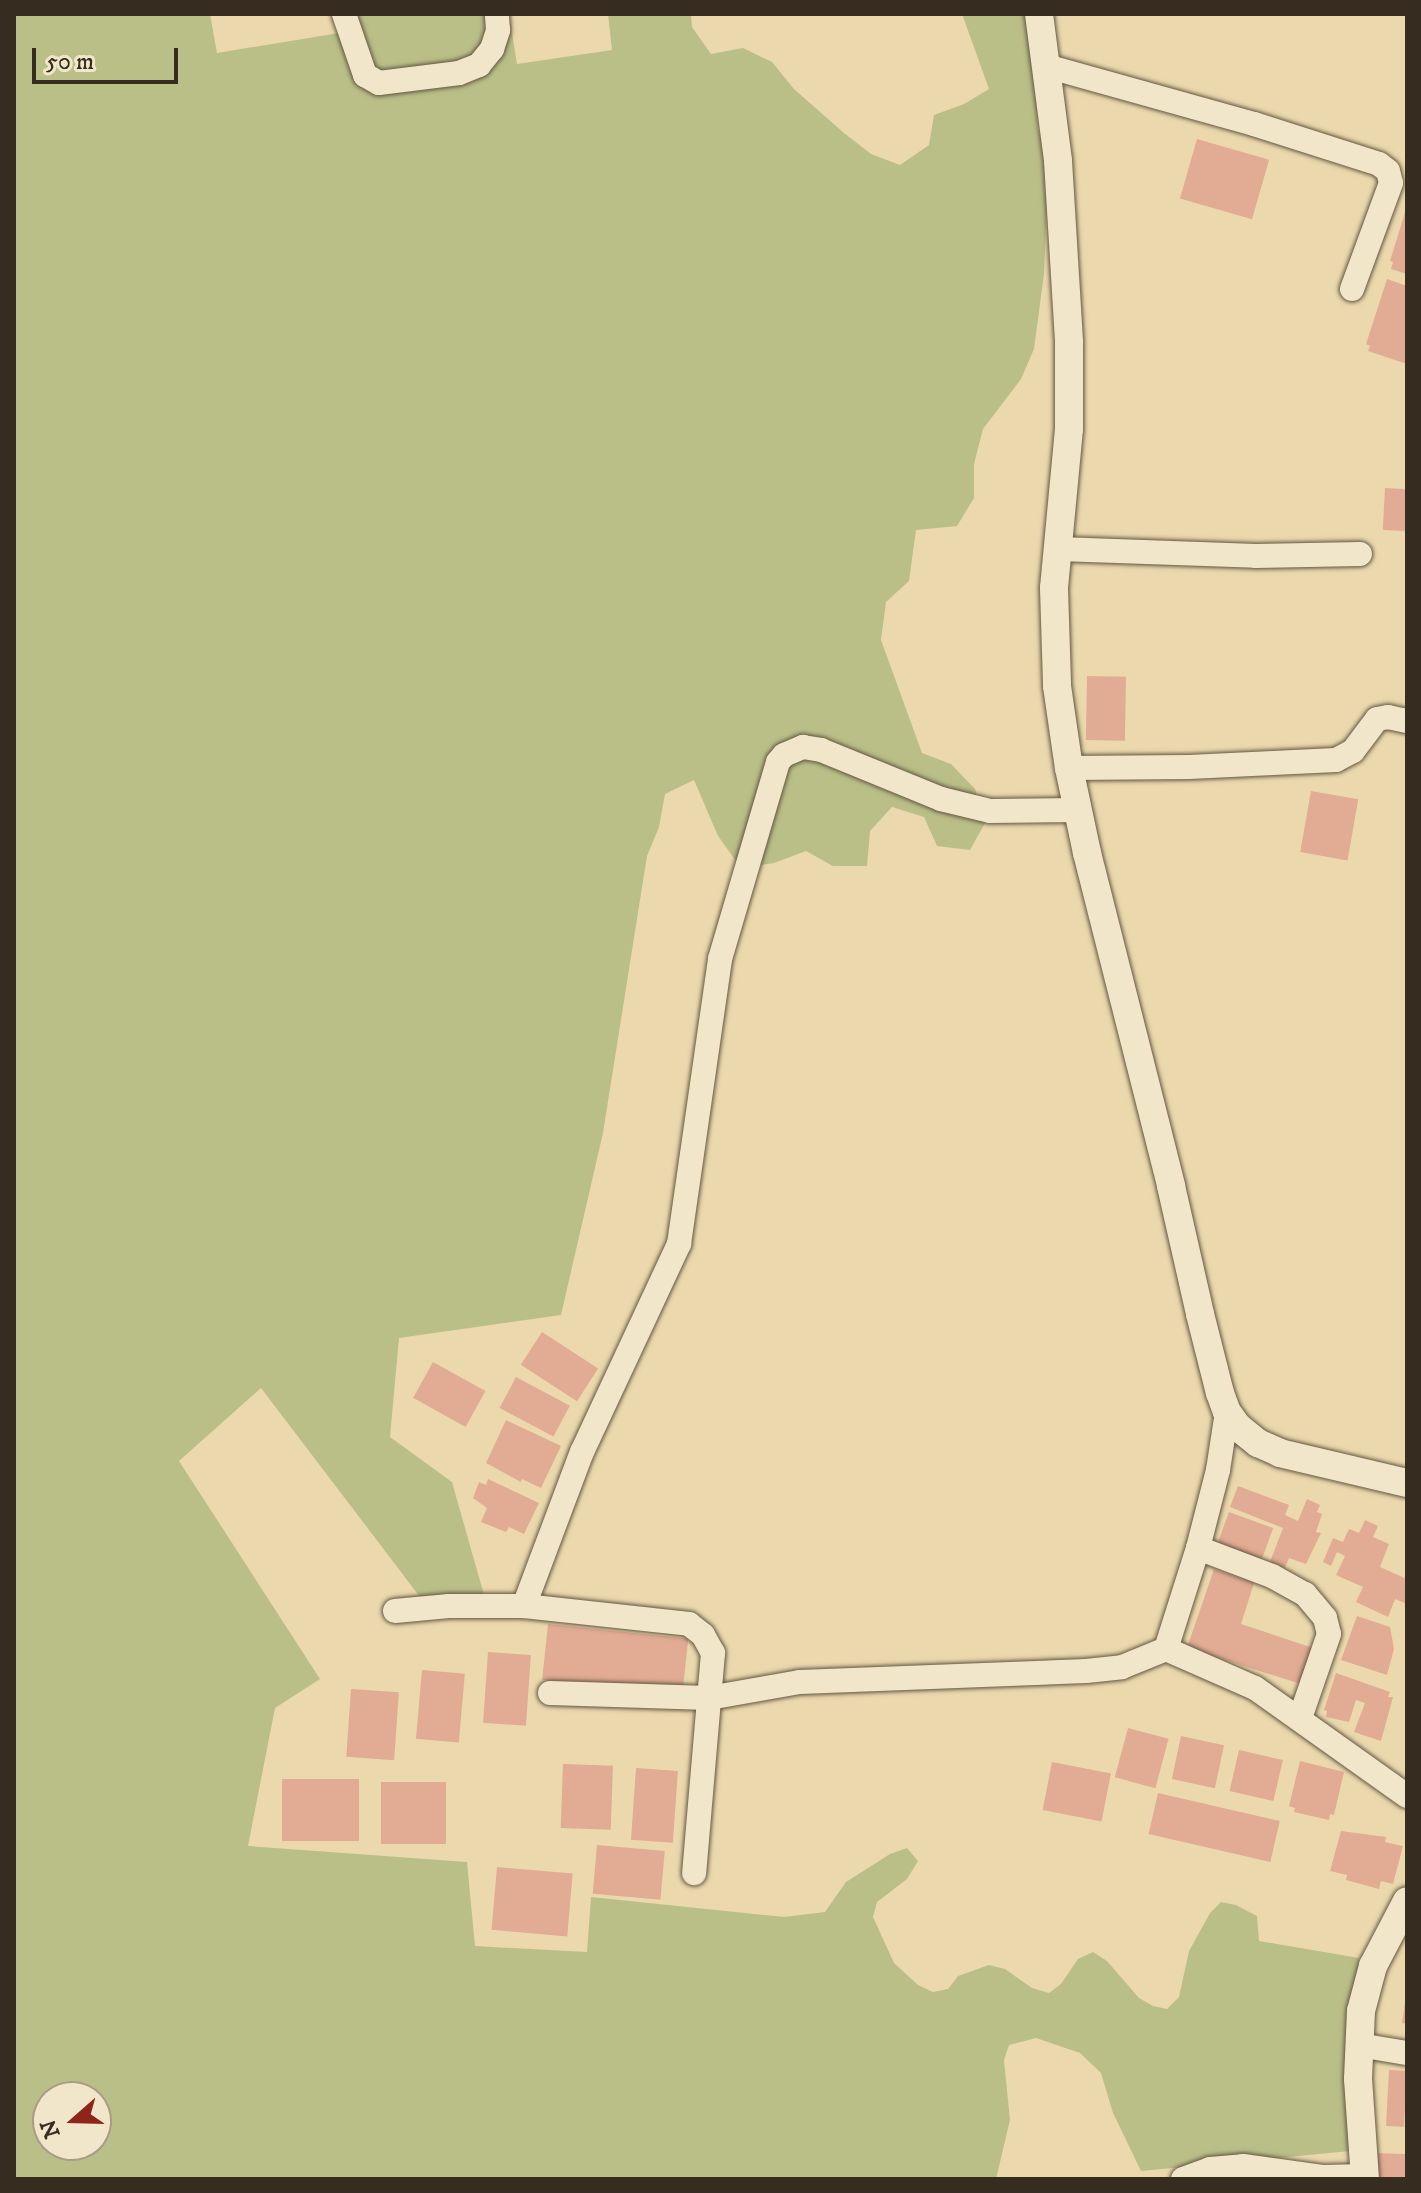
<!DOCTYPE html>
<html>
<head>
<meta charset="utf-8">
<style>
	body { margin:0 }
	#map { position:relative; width:1421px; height:2193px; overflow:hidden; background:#ebd9ad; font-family:"IM FELL DW Pica",serif }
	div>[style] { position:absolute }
	.green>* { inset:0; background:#babf88 }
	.building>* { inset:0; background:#e2ab93; transform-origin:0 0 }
	.roads { filter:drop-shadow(0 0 2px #635742) drop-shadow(0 0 2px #635742) }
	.minor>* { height:24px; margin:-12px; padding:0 12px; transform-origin:12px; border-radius:12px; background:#f2e6ca }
	.tertiary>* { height:28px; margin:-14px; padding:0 14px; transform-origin:14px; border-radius:14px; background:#f2e6ca }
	span { translate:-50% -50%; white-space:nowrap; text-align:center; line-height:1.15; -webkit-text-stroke:8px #f2e6ca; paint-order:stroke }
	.frame { position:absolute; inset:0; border:16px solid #362c1f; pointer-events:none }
	.north { position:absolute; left:32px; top:2081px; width:80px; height:80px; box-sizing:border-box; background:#f2e6ca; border:2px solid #a79c86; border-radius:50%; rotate:250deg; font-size:22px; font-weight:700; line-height:32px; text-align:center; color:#362c1f }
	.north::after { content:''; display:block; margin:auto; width:28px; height:36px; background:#8f2418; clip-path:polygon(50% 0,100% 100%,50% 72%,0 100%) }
	.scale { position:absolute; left:32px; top:48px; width:146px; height:36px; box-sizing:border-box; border:4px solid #362c1f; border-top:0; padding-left:10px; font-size:24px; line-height:28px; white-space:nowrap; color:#362c1f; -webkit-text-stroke:6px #f2e6ca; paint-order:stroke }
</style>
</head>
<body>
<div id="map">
	<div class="green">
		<i style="clip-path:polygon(evenodd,14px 14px,210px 14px,217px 53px,345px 32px,343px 14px,509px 14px,517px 64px,612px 50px,608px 14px,691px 14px,692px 27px,711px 54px,743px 48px,772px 62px,794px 89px,844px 133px,871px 154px,900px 165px,929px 145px,934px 115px,964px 104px,989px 89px,962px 14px,1042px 14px,1034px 67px,1038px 130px,1049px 160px,1044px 274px,1034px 349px,1021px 379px,983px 429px,974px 464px,974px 498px,957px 526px,916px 530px,909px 581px,886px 602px,881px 640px,922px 753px,951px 764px,975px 789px,985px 823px,970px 850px,937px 846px,924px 817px,892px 807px,870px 831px,867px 866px,833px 866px,806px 851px,774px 863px,741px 868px,718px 836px,694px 780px,665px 794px,659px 827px,647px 856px,603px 1133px,561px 1315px,399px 1338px,390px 1437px,452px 1482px,484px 1595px,420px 1597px,261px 1388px,179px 1461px,320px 1679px,275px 1708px,248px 1846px,467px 1862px,475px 1946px,587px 1952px,591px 1897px,784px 1917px,825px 1912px,846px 1882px,890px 1854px,907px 1848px,918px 1861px,907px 1879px,877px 1902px,873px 1917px,894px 1963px,918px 1985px,933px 1992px,948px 1989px,958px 1976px,989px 1965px,1005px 1969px,1032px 1988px,1049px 1993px,1061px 1984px,1078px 1959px,1093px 1952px,1107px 1961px,1139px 1998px,1153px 2006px,1167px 2009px,1179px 1997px,1189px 1951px,1210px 1913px,1221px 1902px,1236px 1905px,1257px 1916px,1259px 1941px,1359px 1958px,1353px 2021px,1350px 2151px,1141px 2171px,1113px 2113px,1101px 2073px,1080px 2053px,1036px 2038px,1009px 2045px,1004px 2060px,1010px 2120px,996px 2179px,14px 2179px,14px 14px,48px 2097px,96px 2097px,96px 2145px,48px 2145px,48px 2097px)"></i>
	</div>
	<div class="building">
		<i style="left:1197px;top:139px;width:75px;height:62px;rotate:16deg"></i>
		<i style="clip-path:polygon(1407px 206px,1407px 274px,1391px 269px,1393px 262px,1390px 261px)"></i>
		<i style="clip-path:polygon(1387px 279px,1407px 286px,1407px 364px,1368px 351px,1370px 346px,1366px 344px)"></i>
		<i style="left:1385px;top:488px;width:22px;height:42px;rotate:3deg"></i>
		<i style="left:1087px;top:676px;width:39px;height:64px;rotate:1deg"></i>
		<i style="left:1311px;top:791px;width:48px;height:62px;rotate:10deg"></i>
		<i style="left:542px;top:1332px;width:67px;height:39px;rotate:33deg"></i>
		<i style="left:433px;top:1362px;width:60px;height:41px;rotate:29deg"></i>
		<i style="left:516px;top:1377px;width:61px;height:35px;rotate:28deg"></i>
		<i style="clip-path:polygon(506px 1420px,561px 1446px,541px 1488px,522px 1479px,521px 1482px,486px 1463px)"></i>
		<i style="clip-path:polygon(488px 1479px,539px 1503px,524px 1534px,509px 1527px,506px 1532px,481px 1522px,487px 1508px,473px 1498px,479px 1482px,486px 1485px)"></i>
		<i style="clip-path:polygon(1238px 1486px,1289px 1505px,1285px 1515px,1298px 1521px,1307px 1499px,1320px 1505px,1317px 1512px,1322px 1514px,1316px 1532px,1321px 1533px,1306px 1564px,1289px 1558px,1285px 1568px,1270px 1562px,1283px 1528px,1230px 1507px)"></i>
		<i style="left:1229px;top:1512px;width:47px;height:40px;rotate:20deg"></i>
		<i style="clip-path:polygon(1365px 1520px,1378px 1526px,1373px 1537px,1389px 1544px,1380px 1567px,1407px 1579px,1407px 1604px,1395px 1599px,1388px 1617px,1356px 1602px,1363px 1587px,1336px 1575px,1345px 1556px,1337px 1552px,1331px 1566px,1323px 1562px,1333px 1538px,1343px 1542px,1349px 1529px,1359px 1533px)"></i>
		<i style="clip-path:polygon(1214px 1569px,1254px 1583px,1241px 1624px,1316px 1649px,1304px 1685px,1187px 1648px)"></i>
		<i style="clip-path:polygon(1357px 1616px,1390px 1627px,1394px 1649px,1387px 1675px,1341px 1660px)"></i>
		<i style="left:548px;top:1624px;width:141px;height:56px;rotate:6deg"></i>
		<i style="left:488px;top:1652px;width:43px;height:71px;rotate:4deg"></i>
		<i style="left:422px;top:1670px;width:43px;height:69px;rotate:5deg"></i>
		<i style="clip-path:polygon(1336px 1673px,1390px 1692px,1388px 1697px,1393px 1697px,1381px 1741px,1354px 1732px,1365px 1703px,1356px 1700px,1349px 1722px,1326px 1717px,1327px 1711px,1324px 1710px)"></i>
		<i style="left:351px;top:1689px;width:48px;height:68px;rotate:4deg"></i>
		<i style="left:1128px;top:1728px;width:42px;height:51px;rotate:15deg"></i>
		<i style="left:1181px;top:1736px;width:44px;height:44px;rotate:12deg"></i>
		<i style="left:1239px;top:1750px;width:45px;height:42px;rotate:13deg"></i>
		<i style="clip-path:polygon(1300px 1761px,1344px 1772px,1334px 1815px,1330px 1814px,1329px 1820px,1294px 1812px,1295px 1808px,1289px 1806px)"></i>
		<i style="left:1052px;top:1762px;width:60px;height:49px;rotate:11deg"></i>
		<i style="left:563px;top:1764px;width:50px;height:64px;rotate:2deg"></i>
		<i style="left:636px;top:1768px;width:42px;height:72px;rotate:4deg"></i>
		<i style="left:282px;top:1779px;width:77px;height:62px"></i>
		<i style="left:381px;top:1782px;width:65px;height:62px"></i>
		<i style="left:1158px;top:1793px;width:125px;height:42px;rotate:13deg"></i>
		<i style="clip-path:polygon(1341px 1831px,1386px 1837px,1385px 1842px,1403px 1846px,1393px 1884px,1381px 1881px,1379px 1889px,1346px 1880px,1347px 1875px,1330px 1871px)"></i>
		<i style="left:597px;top:1845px;width:68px;height:49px;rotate:5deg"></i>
		<i style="left:497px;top:1867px;width:76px;height:63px;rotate:5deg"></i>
		<i style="clip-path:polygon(1405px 2003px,1407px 2003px,1407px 2024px,1402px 2023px)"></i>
		<i style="left:1389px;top:2070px;width:18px;height:56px;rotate:3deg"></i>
		<i style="clip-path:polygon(1371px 2153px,1407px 2154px,1407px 2179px,1375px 2179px)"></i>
	</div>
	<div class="roads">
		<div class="minor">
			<i style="left:344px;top:14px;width:65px;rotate:71deg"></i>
			<i style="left:365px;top:75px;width:16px;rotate:30deg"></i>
			<i style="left:379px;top:83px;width:81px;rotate:-7.1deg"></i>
			<i style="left:459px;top:73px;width:22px;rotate:-22deg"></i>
			<i style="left:479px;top:65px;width:21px;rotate:-51deg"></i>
			<i style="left:492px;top:49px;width:20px;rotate:-72deg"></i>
			<i style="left:498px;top:30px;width:16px;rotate:-94deg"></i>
			<i style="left:1046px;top:66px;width:216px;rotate:15.6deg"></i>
			<i style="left:1254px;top:124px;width:131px;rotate:17.7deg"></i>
			<i style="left:1379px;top:164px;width:11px;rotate:38deg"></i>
			<i style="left:1388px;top:171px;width:12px;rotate:76deg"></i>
			<i style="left:1391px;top:183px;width:113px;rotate:110.2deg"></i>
			<i style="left:1059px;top:549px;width:197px;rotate:2deg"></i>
			<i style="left:1256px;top:556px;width:104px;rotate:-1.1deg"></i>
			<i style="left:1069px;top:768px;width:120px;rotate:-0.5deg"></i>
			<i style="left:1189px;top:767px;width:147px;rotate:-2.7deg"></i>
			<i style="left:1336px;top:760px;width:19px;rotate:-28deg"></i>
			<i style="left:1353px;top:751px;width:40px;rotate:-53deg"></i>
			<i style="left:1377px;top:719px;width:11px;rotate:-10deg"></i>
			<i style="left:1388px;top:717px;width:19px;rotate:12deg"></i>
			<i style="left:1198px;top:1548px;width:79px;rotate:20.7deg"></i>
			<i style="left:1272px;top:1576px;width:38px;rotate:29deg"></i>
			<i style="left:1305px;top:1594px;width:31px;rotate:50deg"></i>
			<i style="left:1325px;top:1618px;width:16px;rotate:76deg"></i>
			<i style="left:1329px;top:1634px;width:89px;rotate:109deg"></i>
			<i style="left:524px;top:1606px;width:165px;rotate:-69.4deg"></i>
			<i style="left:582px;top:1452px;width:230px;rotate:-65deg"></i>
			<i style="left:679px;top:1244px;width:288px;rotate:-81.8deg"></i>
			<i style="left:720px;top:959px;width:205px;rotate:-73.6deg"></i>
			<i style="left:778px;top:762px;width:9px;rotate:-49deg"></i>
			<i style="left:784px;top:755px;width:21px;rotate:-23deg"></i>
			<i style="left:803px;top:747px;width:18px;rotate:9deg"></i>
			<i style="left:821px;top:750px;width:130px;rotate:22.2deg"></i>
			<i style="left:941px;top:799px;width:50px;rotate:13.8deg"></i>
			<i style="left:990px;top:811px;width:87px;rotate:-0.7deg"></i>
			<i style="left:395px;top:1611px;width:54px;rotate:-5.3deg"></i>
			<i style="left:449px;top:1606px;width:75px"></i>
			<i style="left:524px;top:1606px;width:166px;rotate:6.2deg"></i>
			<i style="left:689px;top:1624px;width:18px;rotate:38deg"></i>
			<i style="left:703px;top:1635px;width:21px;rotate:61deg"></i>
			<i style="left:713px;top:1653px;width:221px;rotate:94.9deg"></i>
			<i style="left:1166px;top:1649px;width:106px;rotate:-72.4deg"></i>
			<i style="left:1198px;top:1548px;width:81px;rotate:-75.6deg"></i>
			<i style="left:1218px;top:1470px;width:59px;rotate:-81.2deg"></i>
			<i style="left:550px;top:1693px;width:159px;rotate:1.8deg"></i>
			<i style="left:709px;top:1698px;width:92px;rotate:-10deg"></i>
			<i style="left:800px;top:1682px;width:286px;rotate:-2.2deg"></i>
			<i style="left:1086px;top:1671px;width:36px;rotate:-6deg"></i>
			<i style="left:1122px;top:1667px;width:48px;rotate:-22.2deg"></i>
			<i style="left:1166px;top:1649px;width:97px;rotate:23.7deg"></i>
			<i style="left:1255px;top:1688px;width:186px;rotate:35.4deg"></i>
			<i style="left:1359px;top:2045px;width:49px;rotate:9.5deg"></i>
			<i style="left:1183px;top:2179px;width:29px;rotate:-20deg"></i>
			<i style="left:1210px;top:2169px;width:33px;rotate:-5deg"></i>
			<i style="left:1243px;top:2166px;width:80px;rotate:7.9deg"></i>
			<i style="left:1322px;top:2177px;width:43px;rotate:-1.3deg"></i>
		</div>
		<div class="tertiary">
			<i style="left:1039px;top:14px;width:148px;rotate:82.6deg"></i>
			<i style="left:1058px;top:161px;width:182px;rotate:86.5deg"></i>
			<i style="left:1069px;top:343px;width:86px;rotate:90deg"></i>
			<i style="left:1069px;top:429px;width:160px;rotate:95.4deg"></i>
			<i style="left:1054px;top:588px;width:98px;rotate:88.2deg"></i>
			<i style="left:1057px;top:686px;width:83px;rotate:81.7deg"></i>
			<i style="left:1069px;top:768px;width:87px;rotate:78deg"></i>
			<i style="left:1087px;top:853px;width:343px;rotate:75.8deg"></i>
			<i style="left:1171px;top:1186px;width:131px;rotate:77.2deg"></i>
			<i style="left:1200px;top:1314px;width:81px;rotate:75.8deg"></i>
			<i style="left:1220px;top:1393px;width:20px;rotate:70deg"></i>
			<i style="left:1227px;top:1412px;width:19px;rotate:54deg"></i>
			<i style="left:1238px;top:1427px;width:26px;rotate:39deg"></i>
			<i style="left:1258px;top:1443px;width:24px;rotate:24deg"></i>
			<i style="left:1280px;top:1453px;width:130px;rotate:13.3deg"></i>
			<i style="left:1365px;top:2179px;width:100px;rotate:-94deg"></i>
			<i style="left:1358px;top:2079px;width:68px;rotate:-87.5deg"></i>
			<i style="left:1361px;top:2011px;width:47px;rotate:-75.1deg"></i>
			<i style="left:1373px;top:1966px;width:73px;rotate:-62.4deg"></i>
		</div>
	</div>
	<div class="frame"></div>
	<div class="north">N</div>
	<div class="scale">50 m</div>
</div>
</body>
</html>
